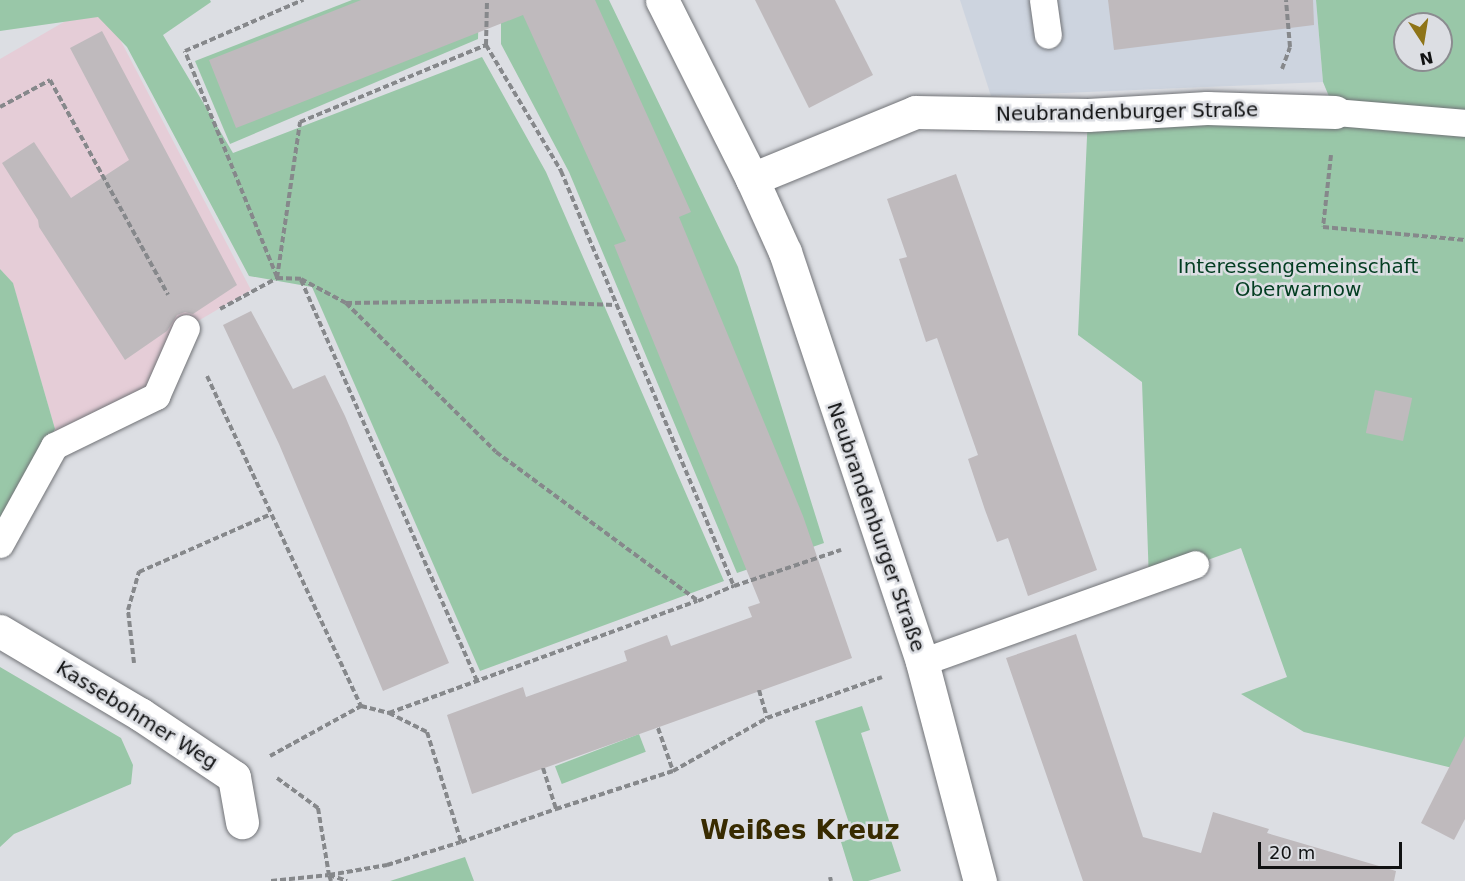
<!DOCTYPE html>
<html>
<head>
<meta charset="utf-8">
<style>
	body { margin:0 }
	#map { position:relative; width:1465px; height:881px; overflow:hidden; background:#dcdee3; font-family:"DejaVu Sans",sans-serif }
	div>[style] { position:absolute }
	.built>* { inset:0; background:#cdd4df }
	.industrial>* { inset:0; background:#e5cdd7 }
	.green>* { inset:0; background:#99c7a8; transform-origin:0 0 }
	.building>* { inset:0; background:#bfbabd; transform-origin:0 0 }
	.path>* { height:4px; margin-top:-2px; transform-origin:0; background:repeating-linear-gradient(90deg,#86888b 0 6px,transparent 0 9px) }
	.roads { filter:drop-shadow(0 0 2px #717377) drop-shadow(0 0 2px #717377) }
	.service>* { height:27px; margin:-13.5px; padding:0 13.5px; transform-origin:13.5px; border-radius:13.5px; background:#fff }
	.minor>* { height:33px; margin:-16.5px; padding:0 16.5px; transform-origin:16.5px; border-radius:16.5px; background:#fff }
	.secondary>* { height:33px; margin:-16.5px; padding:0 16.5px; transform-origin:16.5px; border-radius:16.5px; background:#fff }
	span { translate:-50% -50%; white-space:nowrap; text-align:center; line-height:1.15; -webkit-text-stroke:5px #dcdee3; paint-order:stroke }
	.street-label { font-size:20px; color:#111213 }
	.park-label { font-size:20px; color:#033d21 }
	.district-label { font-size:26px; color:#382b01; font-weight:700 }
	.north { position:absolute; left:1393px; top:12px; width:60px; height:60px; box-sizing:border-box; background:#dcdee3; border:2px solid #8b8c90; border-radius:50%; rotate:168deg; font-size:16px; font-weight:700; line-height:24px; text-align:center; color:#111213 }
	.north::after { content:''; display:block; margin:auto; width:21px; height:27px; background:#8e7418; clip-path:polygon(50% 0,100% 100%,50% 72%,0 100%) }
	.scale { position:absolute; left:1258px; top:842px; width:144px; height:27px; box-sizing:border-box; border:3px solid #111213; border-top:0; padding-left:8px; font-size:18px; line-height:21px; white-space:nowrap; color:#111213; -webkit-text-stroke:4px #dcdee3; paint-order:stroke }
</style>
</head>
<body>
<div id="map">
	<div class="built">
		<i style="clip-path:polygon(960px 0,1316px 0,1323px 82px,991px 96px)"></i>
	</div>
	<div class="industrial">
		<i style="clip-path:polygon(100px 1px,251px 290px,186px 328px,156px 396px,54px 446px,55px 429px,13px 284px,0 269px,0 59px)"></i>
	</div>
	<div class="green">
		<i style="clip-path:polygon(0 0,210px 0,211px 2px,163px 35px,233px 153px,482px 57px,546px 172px,724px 581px,480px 671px,312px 287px,249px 276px,127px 47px,98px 17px,0 31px)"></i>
		<i style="clip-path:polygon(352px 0,479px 0,478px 39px,230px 144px,195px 61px)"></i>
		<i style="clip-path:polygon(501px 0,609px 0,738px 267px,824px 543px,737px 573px,569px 172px,501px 44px)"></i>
		<i style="clip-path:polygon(evenodd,1316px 0,1465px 0,1465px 771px,1304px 732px,1241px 694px,1287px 677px,1241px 548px,1149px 581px,1142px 382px,1078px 335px,1088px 115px,1335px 111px,1323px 82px,1316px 0,1405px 24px,1441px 24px,1441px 60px,1405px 60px,1405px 24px)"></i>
		<i style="clip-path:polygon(0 269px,13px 283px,55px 429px,0 528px)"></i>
		<i style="clip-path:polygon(0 667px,121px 738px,133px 765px,131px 784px,14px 834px,0 847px)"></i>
		<i style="clip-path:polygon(862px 706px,870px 730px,861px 733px,893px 833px,889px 834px,901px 871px,868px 881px,853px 881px,841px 842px,854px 838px,815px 721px)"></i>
		<i style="left:639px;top:734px;width:19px;height:90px;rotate:69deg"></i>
		<i style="clip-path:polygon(465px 857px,474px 881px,390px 881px,431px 868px)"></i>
	</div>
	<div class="building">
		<i style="clip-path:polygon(361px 0,595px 0,691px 212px,679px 217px,803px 516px,852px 658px,472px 794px,447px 715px,523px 687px,526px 697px,627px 661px,624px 651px,667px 635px,671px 646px,752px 617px,748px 607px,760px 603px,614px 245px,626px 241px,523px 15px,236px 128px,209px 60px)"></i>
		<i style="clip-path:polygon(755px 0,835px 0,873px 75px,809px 108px)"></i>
		<i style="clip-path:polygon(1108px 0,1313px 0,1314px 25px,1114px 50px)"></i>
		<i style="clip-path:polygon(102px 31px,237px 285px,193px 314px,185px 312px,177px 315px,167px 331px,125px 360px,39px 227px,38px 220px,2px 163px,34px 142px,71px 198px,129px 160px,70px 48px)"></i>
		<i style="clip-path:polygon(956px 174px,1097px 570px,1028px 596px,1008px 538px,997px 542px,985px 510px,968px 459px,978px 455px,937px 338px,926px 342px,899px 259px,907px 257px,887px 199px)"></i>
		<i style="clip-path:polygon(251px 311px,293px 389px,325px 375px,345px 416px,449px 663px,383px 691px,279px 444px,223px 325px)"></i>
		<i style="left:1375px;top:390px;width:38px;height:44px;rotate:12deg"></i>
		<i style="clip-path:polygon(1076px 634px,1143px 837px,1201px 853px,1213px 812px,1269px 829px,1267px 833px,1396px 871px,1394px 881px,1083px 881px,1006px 658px)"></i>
		<i style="clip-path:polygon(1465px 736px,1465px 819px,1454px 840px,1421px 823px)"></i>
	</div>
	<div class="path">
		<i style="left:486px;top:45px;width:45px;rotate:-88.7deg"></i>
		<i style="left:1282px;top:69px;width:23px;rotate:-70deg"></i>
		<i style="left:1290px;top:47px;width:47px;rotate:-94.9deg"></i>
		<i style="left:0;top:107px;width:57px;rotate:-28.4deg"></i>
		<i style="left:50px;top:80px;width:245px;rotate:61.2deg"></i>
		<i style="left:1331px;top:155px;width:72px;rotate:96.3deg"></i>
		<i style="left:1323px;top:227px;width:143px;rotate:5.2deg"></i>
		<i style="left:277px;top:277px;width:244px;rotate:-112.2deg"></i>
		<i style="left:185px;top:51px;width:129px;rotate:-23.4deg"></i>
		<i style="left:277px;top:278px;width:158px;rotate:-81.6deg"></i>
		<i style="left:300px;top:122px;width:201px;rotate:-22.5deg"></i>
		<i style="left:486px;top:45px;width:147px;rotate:59.2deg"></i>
		<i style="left:561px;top:171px;width:450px;rotate:67.4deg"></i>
		<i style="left:301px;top:280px;width:438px;rotate:66.3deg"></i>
		<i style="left:346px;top:303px;width:161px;rotate:-0.7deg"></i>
		<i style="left:507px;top:301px;width:108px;rotate:2.1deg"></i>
		<i style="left:220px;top:309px;width:65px;rotate:-28.5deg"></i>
		<i style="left:277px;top:278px;width:24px;rotate:2deg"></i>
		<i style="left:301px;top:279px;width:51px;rotate:28.1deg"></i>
		<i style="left:346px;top:303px;width:211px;rotate:44.8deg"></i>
		<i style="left:496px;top:452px;width:251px;rotate:36.4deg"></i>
		<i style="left:698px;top:601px;width:39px;rotate:-23deg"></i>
		<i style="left:734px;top:586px;width:113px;rotate:-18.6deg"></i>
		<i style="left:207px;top:376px;width:364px;rotate:65deg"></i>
		<i style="left:361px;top:706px;width:29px;rotate:14deg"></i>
		<i style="left:389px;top:713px;width:42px;rotate:26.6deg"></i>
		<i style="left:427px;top:732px;width:115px;rotate:72.8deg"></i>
		<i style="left:134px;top:663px;width:53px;rotate:-96.5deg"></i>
		<i style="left:128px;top:610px;width:40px;rotate:-74deg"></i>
		<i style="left:139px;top:572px;width:144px;rotate:-23.7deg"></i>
		<i style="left:759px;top:690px;width:29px;rotate:74deg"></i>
		<i style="left:389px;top:713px;width:328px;rotate:-20deg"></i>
		<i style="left:658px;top:728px;width:46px;rotate:70.8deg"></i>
		<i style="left:270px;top:756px;width:104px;rotate:-28.8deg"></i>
		<i style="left:543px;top:768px;width:43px;rotate:72.4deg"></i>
		<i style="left:277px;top:778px;width:51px;rotate:36.2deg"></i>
		<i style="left:318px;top:808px;width:68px;rotate:80.7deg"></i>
		<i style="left:830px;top:877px;width:4px;rotate:76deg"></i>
		<i style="left:271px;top:881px;width:58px;rotate:-5.9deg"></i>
		<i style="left:329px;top:875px;width:19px;rotate:18deg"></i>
		<i style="left:331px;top:881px;width:6px;rotate:-108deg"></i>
		<i style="left:329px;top:875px;width:59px;rotate:-9.8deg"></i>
		<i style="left:387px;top:865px;width:77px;rotate:-17.3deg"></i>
		<i style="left:461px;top:842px;width:101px;rotate:-19.2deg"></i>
		<i style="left:556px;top:809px;width:123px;rotate:-18deg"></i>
		<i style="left:673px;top:771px;width:108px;rotate:-29.4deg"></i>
		<i style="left:767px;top:718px;width:122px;rotate:-19.6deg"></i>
	</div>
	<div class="roads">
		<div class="service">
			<i style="left:1043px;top:0;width:35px;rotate:82deg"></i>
			<i style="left:1335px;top:112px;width:130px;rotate:4.8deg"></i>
			<i style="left:0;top:544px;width:112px;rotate:-61.1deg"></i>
			<i style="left:54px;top:446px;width:114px;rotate:-26.1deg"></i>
			<i style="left:156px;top:396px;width:74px;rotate:-66.2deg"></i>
			<i style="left:922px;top:662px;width:290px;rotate:-19.7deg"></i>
		</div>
		<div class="minor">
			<i style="left:752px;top:179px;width:176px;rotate:-22.3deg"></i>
			<i style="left:915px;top:112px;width:173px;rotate:1deg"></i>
			<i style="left:1088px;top:115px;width:119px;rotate:-3.4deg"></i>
			<i style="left:1207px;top:108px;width:128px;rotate:1.8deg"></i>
			<i style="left:0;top:631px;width:163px;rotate:30.7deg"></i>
			<i style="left:140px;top:714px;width:113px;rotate:33.8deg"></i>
			<i style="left:234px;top:777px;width:46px;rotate:79.9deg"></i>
		</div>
		<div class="secondary">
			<i style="left:662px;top:0;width:200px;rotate:63.3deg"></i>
			<i style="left:752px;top:179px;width:80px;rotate:65.7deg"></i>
			<i style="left:785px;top:252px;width:432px;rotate:71.5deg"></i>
			<i style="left:922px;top:662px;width:227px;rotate:75.2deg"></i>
		</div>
	</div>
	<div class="street-label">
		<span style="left:1127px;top:112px;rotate:-1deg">Neubrandenburger Straße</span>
		<span style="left:876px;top:527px;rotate:71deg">Neubrandenburger Straße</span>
		<span style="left:137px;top:715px;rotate:32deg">Kassebohmer Weg</span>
	</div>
	<div class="park-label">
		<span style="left:1298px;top:278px">Interessengemeinschaft<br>Oberwarnow</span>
	</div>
	<div class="district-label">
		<span style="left:800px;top:831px">Weißes Kreuz</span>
	</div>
	<div class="north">N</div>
	<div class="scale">20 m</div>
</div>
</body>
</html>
